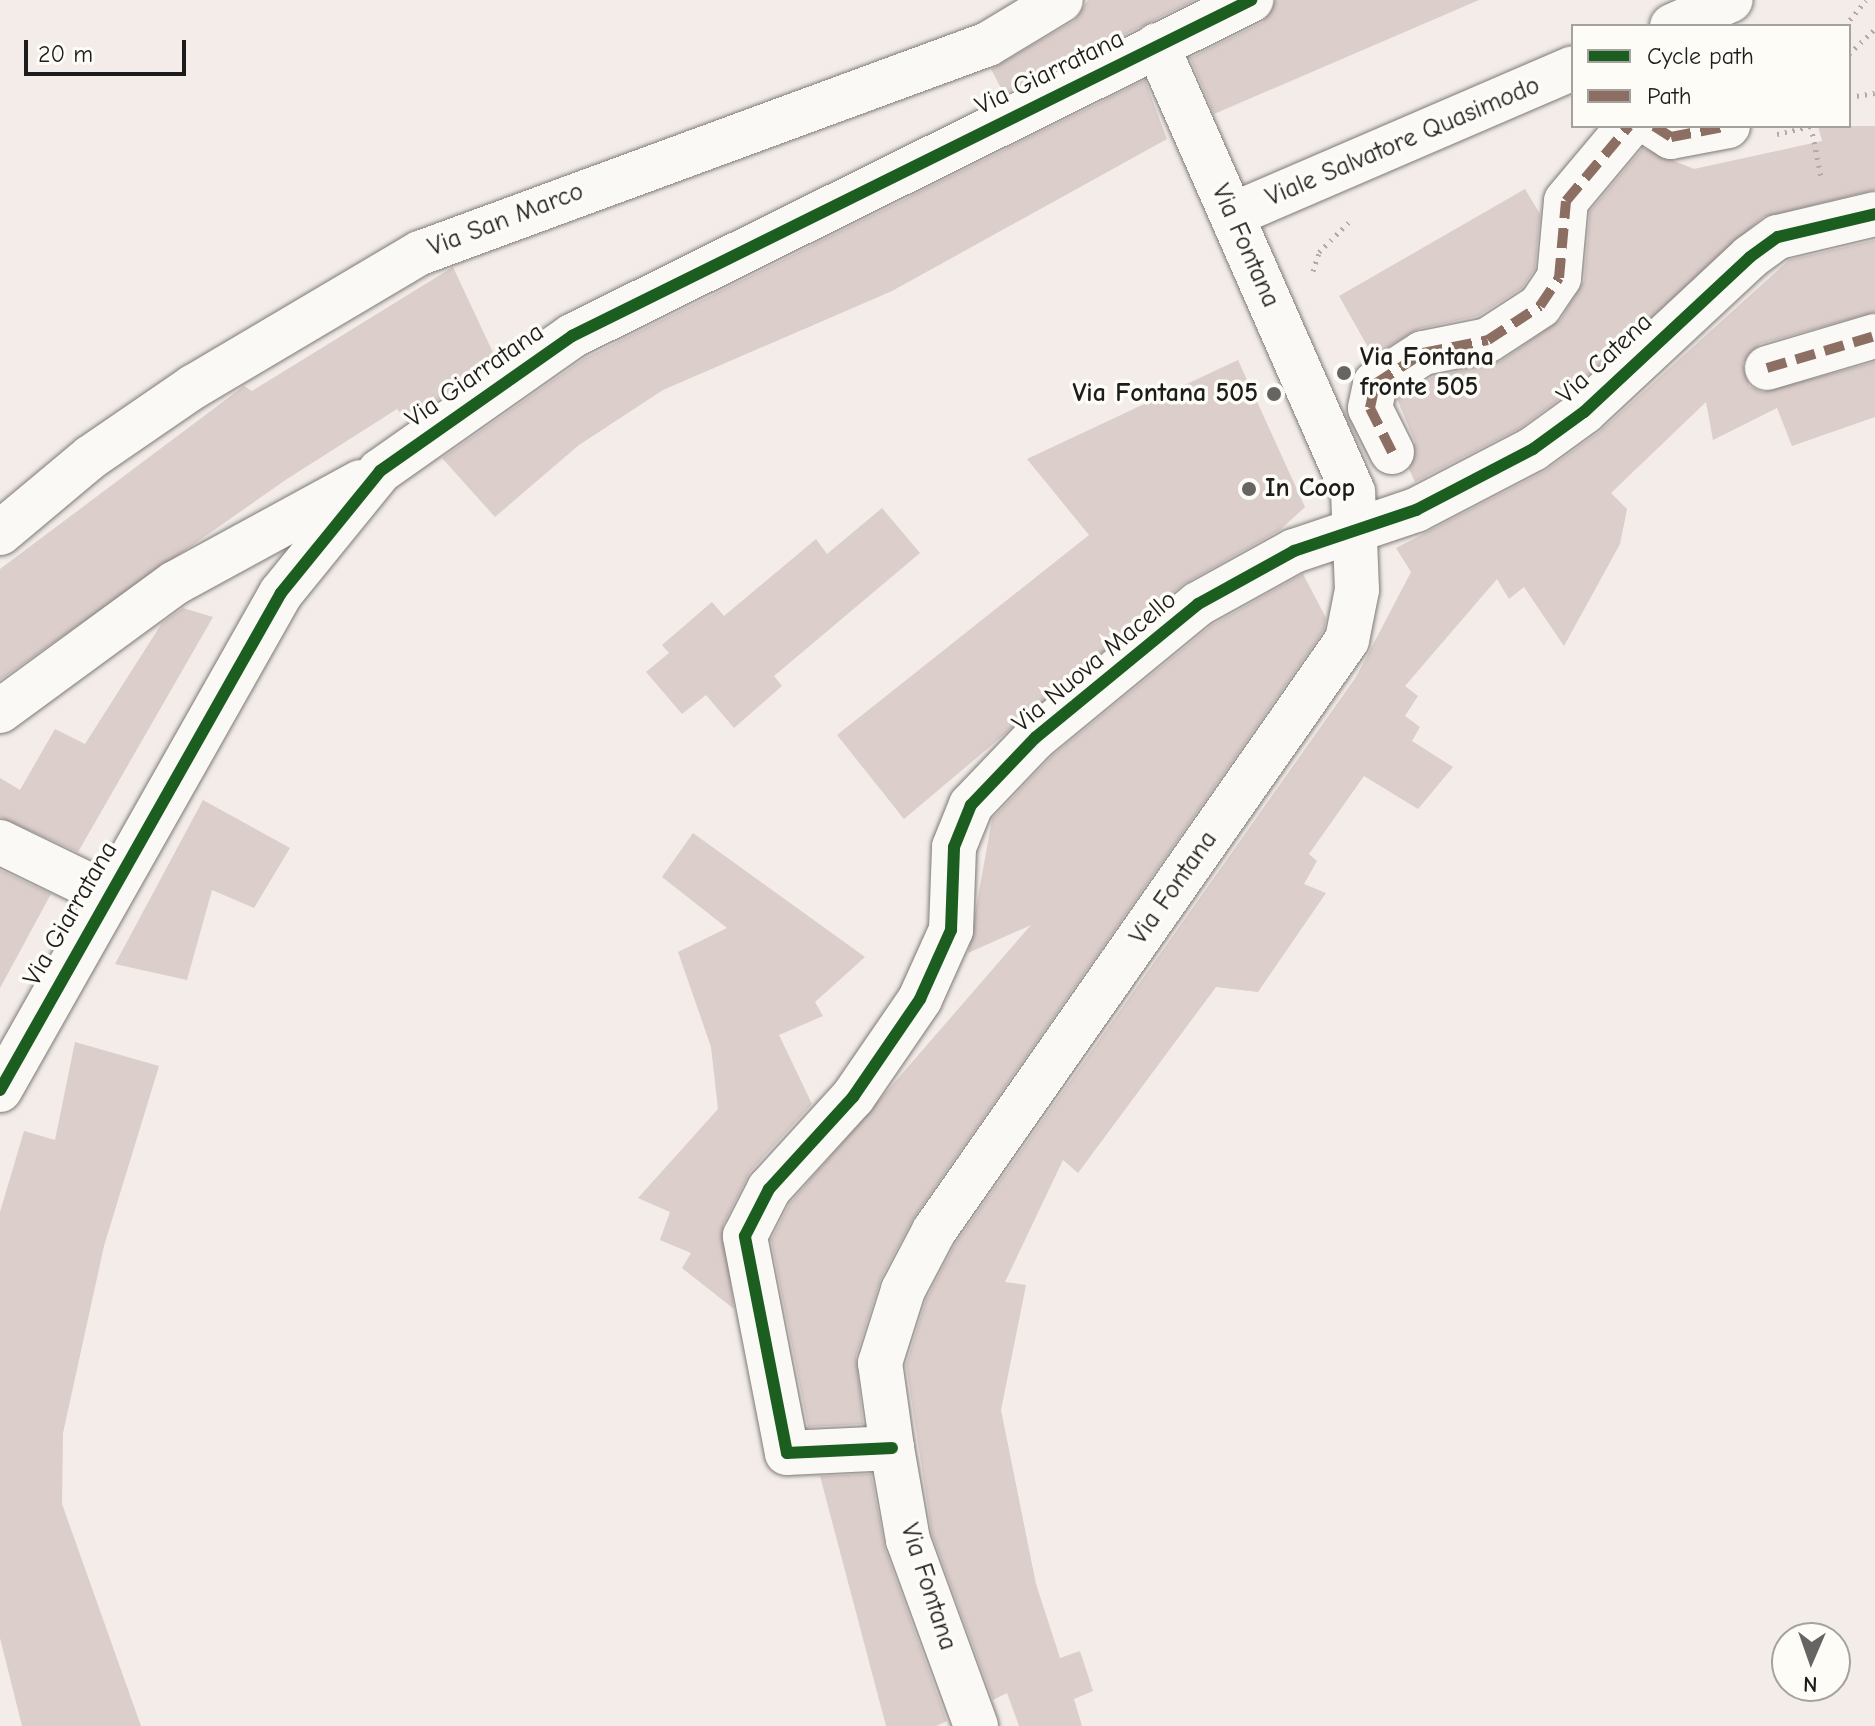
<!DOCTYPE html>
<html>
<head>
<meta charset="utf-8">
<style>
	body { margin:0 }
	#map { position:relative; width:1875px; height:1726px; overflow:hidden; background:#f3ece8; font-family:"Comic Neue",sans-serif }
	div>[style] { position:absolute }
	.building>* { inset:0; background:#dcceca }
	.path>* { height:5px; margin-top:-2.5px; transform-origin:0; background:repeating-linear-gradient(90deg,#aeacab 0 2px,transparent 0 8px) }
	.roads { filter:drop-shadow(0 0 2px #7d7a78) drop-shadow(0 0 2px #7d7a78) }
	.minor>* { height:44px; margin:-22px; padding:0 22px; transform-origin:22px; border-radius:22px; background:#faf9f6 }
	.quiet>* { height:10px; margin-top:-5px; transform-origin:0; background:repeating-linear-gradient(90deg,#8d6e63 0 20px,transparent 0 30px) }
	.cycleway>* { height:12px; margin:-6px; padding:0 6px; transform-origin:6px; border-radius:6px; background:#1b5e20 }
	.dots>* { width:22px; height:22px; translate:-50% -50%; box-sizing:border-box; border:4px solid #fdfcf7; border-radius:50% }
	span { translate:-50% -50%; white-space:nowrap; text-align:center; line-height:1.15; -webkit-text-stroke:7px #fdfcf7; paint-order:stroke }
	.street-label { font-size:26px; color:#1c1c1c }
	.poi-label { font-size:26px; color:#1c1c1c; font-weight:700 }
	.left { translate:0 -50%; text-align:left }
	.right { translate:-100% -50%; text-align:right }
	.legend { position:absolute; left:1571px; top:24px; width:280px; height:104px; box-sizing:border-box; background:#fdfcf7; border:2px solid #a3a29f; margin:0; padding:10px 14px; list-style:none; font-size:24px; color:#1c1c1c }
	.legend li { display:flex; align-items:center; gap:16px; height:40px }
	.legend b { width:40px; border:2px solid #a3a29f }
	.north { position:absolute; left:1771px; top:1622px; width:80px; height:80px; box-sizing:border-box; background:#fdfcf7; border:2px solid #a3a29f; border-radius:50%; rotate:182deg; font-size:22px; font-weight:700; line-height:32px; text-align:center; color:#1c1c1c }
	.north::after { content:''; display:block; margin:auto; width:28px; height:36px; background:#676563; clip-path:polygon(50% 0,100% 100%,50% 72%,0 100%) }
	.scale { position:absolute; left:24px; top:40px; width:162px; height:36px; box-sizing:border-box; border:4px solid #1c1c1c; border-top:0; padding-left:10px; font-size:24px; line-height:28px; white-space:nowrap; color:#1c1c1c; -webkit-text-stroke:6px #fdfcf7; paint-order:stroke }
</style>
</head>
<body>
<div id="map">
	<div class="building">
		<i style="clip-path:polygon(1088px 0,1195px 0,1004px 94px,991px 69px,1074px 21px)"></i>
		<i style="clip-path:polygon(1276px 0,1479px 0,1214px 114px,1190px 58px,1263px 22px)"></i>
		<i style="clip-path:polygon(1145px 80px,1167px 139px,892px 291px,663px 390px,579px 445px,495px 517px,442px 458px,585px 358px)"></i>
		<i style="clip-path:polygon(1818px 126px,1875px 126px,1875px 190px,1763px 217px,1568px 393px,1520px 428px,1415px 482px,1409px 469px,1415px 442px,1397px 399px,1433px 377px,1501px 361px,1560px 320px,1584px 281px,1590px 211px,1643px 148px,1694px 169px,1822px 141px)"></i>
		<i style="clip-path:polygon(1525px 189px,1540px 214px,1535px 269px,1522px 288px,1478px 316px,1418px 329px,1373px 356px,1339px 296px)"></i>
		<i style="clip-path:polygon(1875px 240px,1875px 312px,1760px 344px,1743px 363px,1749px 386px,1762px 392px,1875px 362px,1875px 417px,1792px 446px,1777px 408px,1713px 440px,1706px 402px,1611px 493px,1627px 509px,1620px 544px,1564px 646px,1524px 587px,1509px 599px,1497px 579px,1405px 686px,1418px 696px,1405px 716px,1420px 727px,1412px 741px,1453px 767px,1418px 809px,1364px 776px,1309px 854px,1317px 861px,1304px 884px,1326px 893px,1258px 992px,1216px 987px,1078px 1173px,1063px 1160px,1005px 1282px,1026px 1285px,1001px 1410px,1036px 1584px,1060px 1658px,1080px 1651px,1093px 1691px,1074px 1699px,1082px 1726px,1019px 1726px,1007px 1693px,993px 1700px,932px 1534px,906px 1365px,926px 1300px,955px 1244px,1356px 677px,1411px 572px,1396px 548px,1545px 471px,1599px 432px,1789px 260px)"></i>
		<i style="clip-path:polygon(453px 267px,496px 359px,408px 421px,397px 409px,287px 479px,0 680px,0 569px,244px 386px,252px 391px)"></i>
		<i style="clip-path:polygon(1238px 360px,1305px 507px,1280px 530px,1182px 585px,904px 819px,837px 735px,1089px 535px,1027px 459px)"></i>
		<i style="clip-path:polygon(882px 508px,920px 553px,774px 676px,782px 686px,734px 728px,706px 695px,682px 714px,646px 672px,669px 653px,662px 645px,712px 602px,724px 616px,816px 539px,827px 554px)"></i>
		<i style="clip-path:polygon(1303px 574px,1326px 618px,1324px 630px,914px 1217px,881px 1278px,856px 1356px,863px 1424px,808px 1427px,771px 1240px,790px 1203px,1031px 925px,968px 953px,992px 819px,1052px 756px,1212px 625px)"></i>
		<i style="clip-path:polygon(183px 608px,213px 617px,78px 852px,0 817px,0 778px,20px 790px,55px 729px,85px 744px,162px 623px)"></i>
		<i style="clip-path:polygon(203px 800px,290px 848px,254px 908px,212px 890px,187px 980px,115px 964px)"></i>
		<i style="clip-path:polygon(693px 833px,865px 957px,815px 1002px,823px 1016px,779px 1035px,812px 1104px,750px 1172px,723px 1225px,734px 1309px,682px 1268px,691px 1253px,660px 1240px,670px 1212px,638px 1198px,718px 1109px,711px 1047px,678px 952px,727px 928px,662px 877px)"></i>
		<i style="clip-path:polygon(0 870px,51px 894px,0 988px)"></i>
		<i style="clip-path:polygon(75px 1042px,159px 1066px,104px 1246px,63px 1433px,62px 1504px,141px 1726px,22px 1726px,0 1638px,0 1212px,24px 1131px,55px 1140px)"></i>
		<i style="clip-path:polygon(871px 1474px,885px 1549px,947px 1721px,936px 1726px,886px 1726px,820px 1476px)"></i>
	</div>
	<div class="path">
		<i style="left:1845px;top:26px;width:33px;rotate:-51deg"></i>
		<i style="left:1849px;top:54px;width:36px;rotate:-44deg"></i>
		<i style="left:1849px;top:97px;width:26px;rotate:-9deg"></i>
		<i style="left:1777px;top:134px;width:35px;rotate:-13deg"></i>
		<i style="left:1811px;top:126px;width:52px;rotate:78.9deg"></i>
		<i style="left:1313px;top:271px;width:20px;rotate:-72deg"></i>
		<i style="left:1319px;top:252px;width:42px;rotate:-45deg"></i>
	</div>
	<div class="roads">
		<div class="minor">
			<i style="left:1672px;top:26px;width:64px;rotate:-23.8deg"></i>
			<i style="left:1654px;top:126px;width:20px;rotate:33deg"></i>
			<i style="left:1671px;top:137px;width:58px;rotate:-10.9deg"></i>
			<i style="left:1232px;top:215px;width:371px;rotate:-23.3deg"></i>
			<i style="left:1767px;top:368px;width:113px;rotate:-16.5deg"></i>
			<i style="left:1392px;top:452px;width:49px;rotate:-116.6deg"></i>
			<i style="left:1370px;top:408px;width:25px;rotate:-78deg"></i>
			<i style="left:1375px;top:384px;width:57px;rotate:-32.9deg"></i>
			<i style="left:1423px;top:353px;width:66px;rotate:-11.3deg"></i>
			<i style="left:1488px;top:340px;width:62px;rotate:-33.2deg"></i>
			<i style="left:1540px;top:306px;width:34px;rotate:-56deg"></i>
			<i style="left:1559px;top:278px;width:77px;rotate:-84.8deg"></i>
			<i style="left:1566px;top:201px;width:98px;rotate:-50deg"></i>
			<i style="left:0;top:533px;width:119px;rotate:-39.9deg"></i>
			<i style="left:91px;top:457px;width:124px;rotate:-34.5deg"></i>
			<i style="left:193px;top:387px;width:264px;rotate:-30.6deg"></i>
			<i style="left:420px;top:253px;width:605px;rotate:-20.2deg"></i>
			<i style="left:988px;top:44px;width:85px;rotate:-31.1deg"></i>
			<i style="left:0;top:711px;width:217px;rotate:-36.2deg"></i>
			<i style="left:175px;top:583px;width:211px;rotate:-28.6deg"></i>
			<i style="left:0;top:842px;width:119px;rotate:25.9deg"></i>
			<i style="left:0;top:1090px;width:571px;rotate:-60.52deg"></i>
			<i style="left:281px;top:593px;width:157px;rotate:-50.9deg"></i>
			<i style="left:380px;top:471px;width:235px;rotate:-35.1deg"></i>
			<i style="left:572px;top:336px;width:758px;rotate:-26.33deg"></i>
			<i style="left:892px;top:1448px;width:105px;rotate:177.3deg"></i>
			<i style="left:787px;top:1453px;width:221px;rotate:-101deg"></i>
			<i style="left:745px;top:1236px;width:53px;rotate:-62.9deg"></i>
			<i style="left:769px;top:1189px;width:125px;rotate:-47.6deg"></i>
			<i style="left:853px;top:1097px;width:119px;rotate:-55.6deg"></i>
			<i style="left:920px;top:999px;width:76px;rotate:-65.8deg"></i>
			<i style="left:951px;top:930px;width:83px;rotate:-87.9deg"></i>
			<i style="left:954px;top:847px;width:45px;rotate:-68deg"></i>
			<i style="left:971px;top:805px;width:93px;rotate:-46.3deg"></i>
			<i style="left:1035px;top:738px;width:211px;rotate:-39.4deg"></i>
			<i style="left:1198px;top:604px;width:110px;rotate:-28.9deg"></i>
			<i style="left:1294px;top:551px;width:129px;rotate:-18.6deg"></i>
			<i style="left:1416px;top:510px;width:132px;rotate:-27.5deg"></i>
			<i style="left:1533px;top:449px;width:63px;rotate:-36deg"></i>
			<i style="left:1584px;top:412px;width:227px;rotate:-43deg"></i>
			<i style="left:1750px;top:257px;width:34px;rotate:-36deg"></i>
			<i style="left:1778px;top:237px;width:100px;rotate:-13.3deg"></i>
			<i style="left:976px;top:1726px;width:198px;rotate:-110.1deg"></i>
			<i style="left:908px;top:1540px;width:93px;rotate:-99.9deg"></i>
			<i style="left:892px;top:1448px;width:86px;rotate:-98deg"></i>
			<i style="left:880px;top:1363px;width:77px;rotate:-72.5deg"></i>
			<i style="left:903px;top:1290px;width:67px;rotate:-62.3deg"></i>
			<i style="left:934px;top:1231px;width:721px;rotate:-55.05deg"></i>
			<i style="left:1347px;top:640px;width:51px;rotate:-78.7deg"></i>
			<i style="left:1357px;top:590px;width:98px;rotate:-92.3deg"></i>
			<i style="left:1353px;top:492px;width:488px;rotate:-113.7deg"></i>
		</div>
	</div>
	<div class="quiet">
		<i style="left:1654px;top:126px;width:20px;rotate:33deg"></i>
		<i style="left:1671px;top:137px;width:58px;rotate:-10.9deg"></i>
		<i style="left:1767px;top:368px;width:113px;rotate:-16.5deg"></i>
		<i style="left:1392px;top:452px;width:49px;rotate:-116.6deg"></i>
		<i style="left:1370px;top:408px;width:25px;rotate:-78deg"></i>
		<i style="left:1375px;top:384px;width:57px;rotate:-32.9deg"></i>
		<i style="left:1423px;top:353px;width:66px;rotate:-11.3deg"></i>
		<i style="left:1488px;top:340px;width:62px;rotate:-33.2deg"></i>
		<i style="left:1540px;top:306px;width:34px;rotate:-56deg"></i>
		<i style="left:1559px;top:278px;width:77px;rotate:-84.8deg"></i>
		<i style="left:1566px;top:201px;width:98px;rotate:-50deg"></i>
	</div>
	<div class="cycleway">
		<i style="left:0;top:1090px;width:571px;rotate:-60.52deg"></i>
		<i style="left:281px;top:593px;width:157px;rotate:-50.9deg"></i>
		<i style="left:380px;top:471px;width:235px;rotate:-35.1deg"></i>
		<i style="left:572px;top:336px;width:758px;rotate:-26.33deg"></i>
		<i style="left:892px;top:1448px;width:105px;rotate:177.3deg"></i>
		<i style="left:787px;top:1453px;width:221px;rotate:-101deg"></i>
		<i style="left:745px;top:1236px;width:53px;rotate:-62.9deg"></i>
		<i style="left:769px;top:1189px;width:125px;rotate:-47.6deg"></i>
		<i style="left:853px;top:1097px;width:119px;rotate:-55.6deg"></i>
		<i style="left:920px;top:999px;width:76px;rotate:-65.8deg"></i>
		<i style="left:951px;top:930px;width:83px;rotate:-87.9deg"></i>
		<i style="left:954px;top:847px;width:45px;rotate:-68deg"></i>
		<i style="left:971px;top:805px;width:93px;rotate:-46.3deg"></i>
		<i style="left:1035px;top:738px;width:211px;rotate:-39.4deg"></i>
		<i style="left:1198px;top:604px;width:110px;rotate:-28.9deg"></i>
		<i style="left:1294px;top:551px;width:129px;rotate:-18.6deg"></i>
		<i style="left:1416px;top:510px;width:132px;rotate:-27.5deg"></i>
		<i style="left:1533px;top:449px;width:63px;rotate:-36deg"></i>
		<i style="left:1584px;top:412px;width:227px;rotate:-43deg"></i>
		<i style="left:1750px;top:257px;width:34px;rotate:-36deg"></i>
		<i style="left:1778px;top:237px;width:100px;rotate:-13.3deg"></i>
	</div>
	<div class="dots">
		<i style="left:1344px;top:373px;background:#676563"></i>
		<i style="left:1274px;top:394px;background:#676563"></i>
		<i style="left:1249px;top:489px;background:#676563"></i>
	</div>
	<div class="street-label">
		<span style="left:1050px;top:73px;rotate:-26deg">Via Giarratana</span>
		<span style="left:1403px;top:142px;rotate:-23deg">Viale Salvatore Quasimodo</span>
		<span style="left:506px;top:220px;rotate:-21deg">Via San Marco</span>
		<span style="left:1245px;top:246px;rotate:66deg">Via Fontana</span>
		<span style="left:1605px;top:359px;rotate:-43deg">Via Catena</span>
		<span style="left:475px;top:376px;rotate:-35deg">Via Giarratana</span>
		<span style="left:1095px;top:662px;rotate:-40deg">Via Nuova Macello</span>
		<span style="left:1174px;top:888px;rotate:-55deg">Via Fontana</span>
		<span style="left:71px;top:914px;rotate:-60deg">Via Giarratana</span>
		<span style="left:928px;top:1587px;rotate:72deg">Via Fontana</span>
	</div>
	<div class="poi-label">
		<span class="left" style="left:1360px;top:373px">Via Fontana<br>fronte 505</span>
		<span class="right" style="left:1258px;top:394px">Via Fontana 505</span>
		<span class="left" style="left:1265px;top:489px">In Coop</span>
	</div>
	<ul class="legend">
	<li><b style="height:10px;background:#1b5e20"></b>Cycle path</li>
	<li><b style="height:10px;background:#8d6e63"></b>Path</li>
	</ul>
	<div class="north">N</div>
	<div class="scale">20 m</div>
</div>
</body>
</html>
